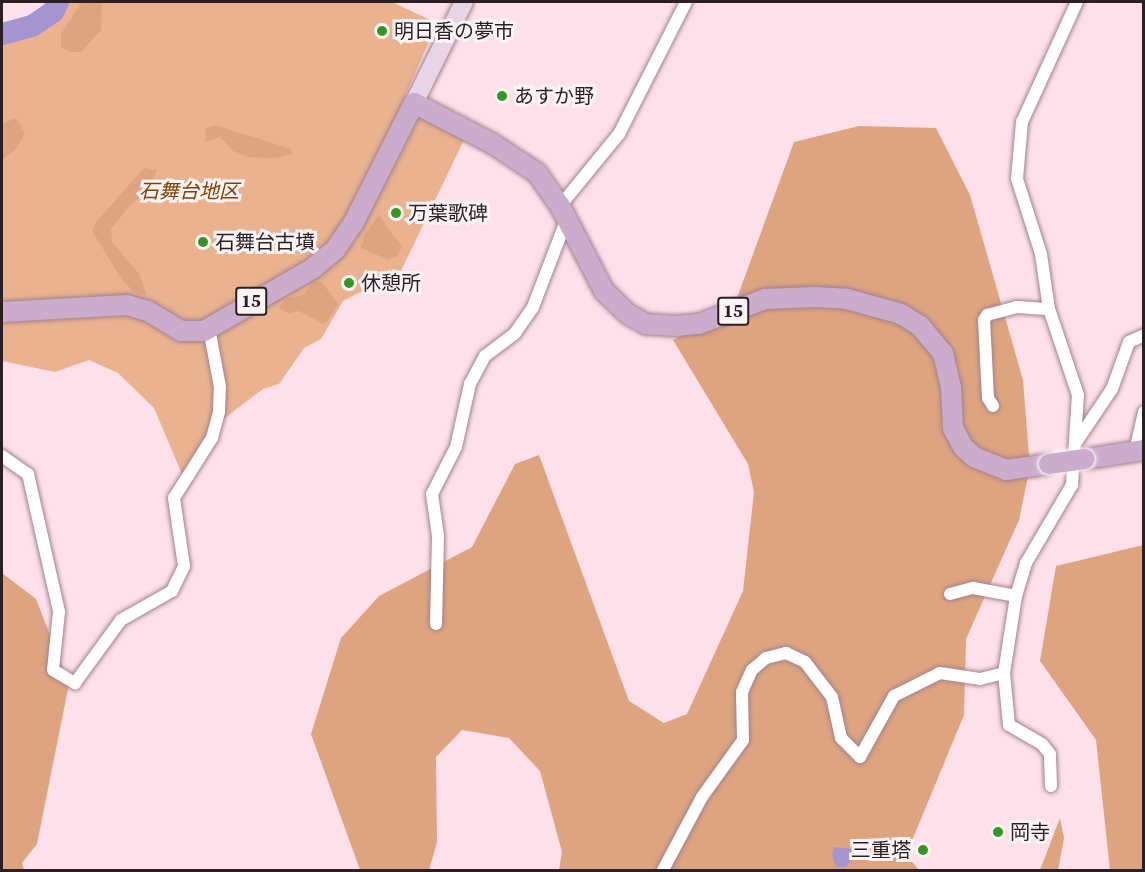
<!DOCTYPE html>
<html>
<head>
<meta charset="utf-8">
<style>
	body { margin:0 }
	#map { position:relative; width:1145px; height:872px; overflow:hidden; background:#fde0ea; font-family:"Source Serif 4","Noto Sans JP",serif }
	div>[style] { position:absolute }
	.green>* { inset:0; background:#eab28f }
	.forest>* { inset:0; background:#dea47f }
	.water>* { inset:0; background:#a494cf }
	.river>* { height:22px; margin:-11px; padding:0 11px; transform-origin:11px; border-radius:11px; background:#a494cf }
	.roads { filter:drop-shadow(0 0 2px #a2818d) drop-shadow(0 0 2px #a2818d) }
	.minor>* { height:12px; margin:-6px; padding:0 6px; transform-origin:6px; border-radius:6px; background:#fff }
	.secondary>* { height:18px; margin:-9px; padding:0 9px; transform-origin:9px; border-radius:9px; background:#e5d5e6 }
	.primary>* { height:20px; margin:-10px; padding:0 10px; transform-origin:10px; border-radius:10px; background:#cbaccc }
	.bridges { filter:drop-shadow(0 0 2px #fff) drop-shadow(0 0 2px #fff) }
	.primary-bridge>* { height:20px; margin:-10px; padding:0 10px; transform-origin:10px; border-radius:10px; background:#cbaccc }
	.dots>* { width:16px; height:16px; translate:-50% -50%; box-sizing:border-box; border:3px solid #fbf4f6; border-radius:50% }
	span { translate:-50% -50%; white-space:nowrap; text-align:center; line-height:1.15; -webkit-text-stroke:6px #fbf4f6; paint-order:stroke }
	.shield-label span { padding:2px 4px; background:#fbf4f6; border:2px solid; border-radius:4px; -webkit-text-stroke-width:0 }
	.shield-label { font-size:18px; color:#2c1f24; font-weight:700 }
	.poi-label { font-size:20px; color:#2c1f24 }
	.left { translate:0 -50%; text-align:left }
	.right { translate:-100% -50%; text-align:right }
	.park-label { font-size:20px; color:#864000; font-style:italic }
	.frame { position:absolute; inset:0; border:3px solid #2c1f24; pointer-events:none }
</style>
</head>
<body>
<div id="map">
	<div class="green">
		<i style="clip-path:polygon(66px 2px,392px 2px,437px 23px,402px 103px,454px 130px,464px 140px,401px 271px,343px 301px,321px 339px,304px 348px,279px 384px,263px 389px,221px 421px,182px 474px,154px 408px,118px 373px,89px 360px,55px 372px,2px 361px,2px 39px,34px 32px,55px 19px)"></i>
	</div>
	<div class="forest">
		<i style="clip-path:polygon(82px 2px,102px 2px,101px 30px,81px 52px,69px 52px,61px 47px,61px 34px)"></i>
		<i style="clip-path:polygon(16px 118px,25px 133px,15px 150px,2px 160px,2px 124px)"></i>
		<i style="clip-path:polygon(215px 125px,291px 149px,292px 154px,275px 158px,248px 157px,233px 151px,220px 137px,205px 142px,206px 128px)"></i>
		<i style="clip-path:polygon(859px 126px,936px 128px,970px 195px,1023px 380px,1030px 467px,1019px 520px,966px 639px,964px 715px,906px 855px,919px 870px,559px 870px,562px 852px,540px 771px,509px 738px,462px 730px,436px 757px,437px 842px,429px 870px,360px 870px,311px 734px,341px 638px,379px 596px,472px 547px,515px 464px,539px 455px,629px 701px,664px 723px,687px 714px,743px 591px,754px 492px,748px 464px,673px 340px,733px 309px,794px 142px)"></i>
		<i style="clip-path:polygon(144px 168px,157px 170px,147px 194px,133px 202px,111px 229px,112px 242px,139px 274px,147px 295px,135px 293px,122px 280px,92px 231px,97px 221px)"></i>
		<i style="clip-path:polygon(379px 215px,402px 247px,397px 256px,389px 260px,361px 248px,365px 234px)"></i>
		<i style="clip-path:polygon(313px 282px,322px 282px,338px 304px,327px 322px,321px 323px,299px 311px,289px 313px,278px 308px,286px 299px,303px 295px)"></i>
		<i style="clip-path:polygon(1143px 545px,1143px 870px,1110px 870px,1096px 740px,1040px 661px,1056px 566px)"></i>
		<i style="clip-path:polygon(2px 573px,36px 599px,69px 684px,37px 844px,22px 863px,24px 870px,2px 870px)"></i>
		<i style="clip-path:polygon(1060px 818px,1064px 838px,1058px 870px,1040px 870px)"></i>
	</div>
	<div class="water">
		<i style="clip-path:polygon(834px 847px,854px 849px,856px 855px,846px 867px,836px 867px,832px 855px)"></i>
	</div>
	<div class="river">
		<i style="left:2px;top:34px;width:31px;rotate:-15deg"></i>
		<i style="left:32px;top:26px;width:25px;rotate:-34deg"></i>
		<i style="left:53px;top:12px;width:11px;rotate:-63deg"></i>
	</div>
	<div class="roads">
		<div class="minor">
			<i style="left:560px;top:206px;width:93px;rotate:-50.7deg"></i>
			<i style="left:619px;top:134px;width:148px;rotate:-63.1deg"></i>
			<i style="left:993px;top:406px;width:9px;rotate:-122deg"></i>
			<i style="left:988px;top:398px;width:78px;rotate:-92.9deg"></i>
			<i style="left:984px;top:320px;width:6px;rotate:-59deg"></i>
			<i style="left:987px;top:315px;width:31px;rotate:-15deg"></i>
			<i style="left:1017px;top:307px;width:32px;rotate:4deg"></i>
			<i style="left:1075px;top:444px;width:66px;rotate:-56.1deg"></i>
			<i style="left:1112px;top:389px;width:50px;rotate:-70.1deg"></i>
			<i style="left:1129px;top:342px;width:17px;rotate:-25deg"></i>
			<i style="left:1135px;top:451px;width:40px;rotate:-77deg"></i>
			<i style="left:2px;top:456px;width:32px;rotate:35deg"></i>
			<i style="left:28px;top:474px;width:141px;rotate:77.3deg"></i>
			<i style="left:59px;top:612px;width:58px;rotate:95.9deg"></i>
			<i style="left:53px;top:670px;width:26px;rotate:31deg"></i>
			<i style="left:75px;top:683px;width:78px;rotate:-53.9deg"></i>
			<i style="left:121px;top:620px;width:59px;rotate:-29.6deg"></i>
			<i style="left:172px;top:591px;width:28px;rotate:-64deg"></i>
			<i style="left:184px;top:566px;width:69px;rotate:-98.4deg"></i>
			<i style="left:174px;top:498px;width:71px;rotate:-57.7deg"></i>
			<i style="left:212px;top:438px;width:28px;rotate:-75deg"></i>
			<i style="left:219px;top:411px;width:24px;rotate:-88deg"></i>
			<i style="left:220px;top:387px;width:60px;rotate:-100.6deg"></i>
			<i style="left:950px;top:594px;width:24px;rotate:-15deg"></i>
			<i style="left:973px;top:588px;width:44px;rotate:10.5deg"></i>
			<i style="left:436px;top:624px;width:88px;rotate:-88.7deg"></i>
			<i style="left:438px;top:536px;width:42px;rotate:-98.1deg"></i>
			<i style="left:432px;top:494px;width:53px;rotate:-62.9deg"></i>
			<i style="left:456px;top:447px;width:65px;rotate:-77.5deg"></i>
			<i style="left:470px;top:384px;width:32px;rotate:-62deg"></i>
			<i style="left:485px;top:356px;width:38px;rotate:-37deg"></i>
			<i style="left:515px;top:333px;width:32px;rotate:-55deg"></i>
			<i style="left:533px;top:307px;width:92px;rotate:-69deg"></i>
			<i style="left:1051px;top:786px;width:32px;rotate:-92deg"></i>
			<i style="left:1050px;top:754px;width:13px;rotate:-129deg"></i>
			<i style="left:1042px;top:744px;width:38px;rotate:-150deg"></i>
			<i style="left:1009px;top:725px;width:52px;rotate:-95.5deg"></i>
			<i style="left:1004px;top:673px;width:78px;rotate:-81.1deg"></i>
			<i style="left:1016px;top:596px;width:34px;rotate:-73deg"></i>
			<i style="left:1026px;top:563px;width:91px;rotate:-59.5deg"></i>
			<i style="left:1072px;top:485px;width:90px;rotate:-86.2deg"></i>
			<i style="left:1078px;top:395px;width:91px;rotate:-108.6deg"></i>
			<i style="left:1049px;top:309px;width:56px;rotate:-98.3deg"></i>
			<i style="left:1041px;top:254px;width:79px;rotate:-107.7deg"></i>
			<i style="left:1017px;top:179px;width:57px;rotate:-85deg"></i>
			<i style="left:1022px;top:122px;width:132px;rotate:-65.4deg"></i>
			<i style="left:663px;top:870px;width:83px;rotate:-61.9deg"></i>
			<i style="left:702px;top:797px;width:70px;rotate:-54.3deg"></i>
			<i style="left:743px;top:740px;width:48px;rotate:-91.2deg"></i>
			<i style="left:742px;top:692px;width:24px;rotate:-66deg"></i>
			<i style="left:752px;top:670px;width:18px;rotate:-41deg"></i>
			<i style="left:766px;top:658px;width:21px;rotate:-14deg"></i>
			<i style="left:786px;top:653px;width:21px;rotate:25deg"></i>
			<i style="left:805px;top:662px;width:44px;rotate:52.4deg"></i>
			<i style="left:832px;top:697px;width:42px;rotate:77.6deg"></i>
			<i style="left:841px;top:738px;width:27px;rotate:45deg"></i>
			<i style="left:860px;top:757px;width:70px;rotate:-60.9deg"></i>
			<i style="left:894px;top:696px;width:51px;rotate:-26.6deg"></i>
			<i style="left:940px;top:673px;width:40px;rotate:8.5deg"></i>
			<i style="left:980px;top:679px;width:25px;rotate:-14deg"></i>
		</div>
		<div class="secondary">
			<i style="left:414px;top:103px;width:113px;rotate:-63.7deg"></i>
		</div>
		<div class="primary">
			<i style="left:2px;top:312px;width:125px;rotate:-3.2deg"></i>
			<i style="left:127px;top:305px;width:22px;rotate:16deg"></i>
			<i style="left:148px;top:311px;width:39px;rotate:31deg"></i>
			<i style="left:181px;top:331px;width:23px"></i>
			<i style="left:204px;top:331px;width:125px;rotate:-29.9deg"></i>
			<i style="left:312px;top:269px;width:30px;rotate:-40deg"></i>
			<i style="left:335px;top:250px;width:34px;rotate:-56deg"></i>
			<i style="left:354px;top:222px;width:133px;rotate:-63.2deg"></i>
			<i style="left:414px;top:103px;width:89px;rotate:27.4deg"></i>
			<i style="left:493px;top:144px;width:53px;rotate:33.4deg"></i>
			<i style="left:537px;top:173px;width:40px;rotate:55.1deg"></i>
			<i style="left:560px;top:206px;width:96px;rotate:62.6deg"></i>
			<i style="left:604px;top:291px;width:33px;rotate:44deg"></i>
			<i style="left:628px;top:314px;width:21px;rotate:29deg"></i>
			<i style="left:646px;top:324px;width:29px;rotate:4deg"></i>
			<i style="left:675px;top:326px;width:24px;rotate:-5deg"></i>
			<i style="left:699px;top:324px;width:71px;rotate:-20.7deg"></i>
			<i style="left:765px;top:299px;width:49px;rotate:-2.3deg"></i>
			<i style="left:814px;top:297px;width:33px;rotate:3deg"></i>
			<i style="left:847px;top:299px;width:56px;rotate:15.5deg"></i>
			<i style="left:901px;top:314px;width:22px;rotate:32deg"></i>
			<i style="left:920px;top:326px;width:35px;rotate:50deg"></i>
			<i style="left:943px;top:353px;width:35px;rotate:77deg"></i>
			<i style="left:951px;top:387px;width:41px;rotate:87.2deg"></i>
			<i style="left:953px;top:428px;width:21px;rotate:62deg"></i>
			<i style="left:963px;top:447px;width:15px;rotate:42deg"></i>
			<i style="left:974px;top:457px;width:35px;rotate:22deg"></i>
			<i style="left:1006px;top:470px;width:43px;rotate:-7.9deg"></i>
			<i style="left:1085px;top:459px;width:60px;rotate:-8.7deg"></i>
		</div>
	</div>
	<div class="bridges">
		<div class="primary-bridge">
			<i style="left:1049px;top:464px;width:36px;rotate:-8deg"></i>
		</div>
	</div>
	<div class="dots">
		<i style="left:382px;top:31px;background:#31971f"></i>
		<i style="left:502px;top:96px;background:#31971f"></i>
		<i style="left:396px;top:213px;background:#31971f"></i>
		<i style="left:203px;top:242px;background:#31971f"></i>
		<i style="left:349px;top:283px;background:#31971f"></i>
		<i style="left:998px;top:832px;background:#31971f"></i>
		<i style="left:923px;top:850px;background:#31971f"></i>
	</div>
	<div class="shield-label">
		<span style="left:251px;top:301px">15</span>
		<span style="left:733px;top:311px">15</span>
	</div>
	<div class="poi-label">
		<span class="left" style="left:394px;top:31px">明日香の夢市</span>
		<span class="left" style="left:514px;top:96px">あすか野</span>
		<span class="left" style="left:408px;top:213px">万葉歌碑</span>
		<span class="left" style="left:215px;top:242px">石舞台古墳</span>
		<span class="left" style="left:361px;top:283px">休憩所</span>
		<span class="left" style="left:1010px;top:832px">岡寺</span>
		<span class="right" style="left:911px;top:850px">三重塔</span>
	</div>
	<div class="park-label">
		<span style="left:189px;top:191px">石舞台地区</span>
	</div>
	<div class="frame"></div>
</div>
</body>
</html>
